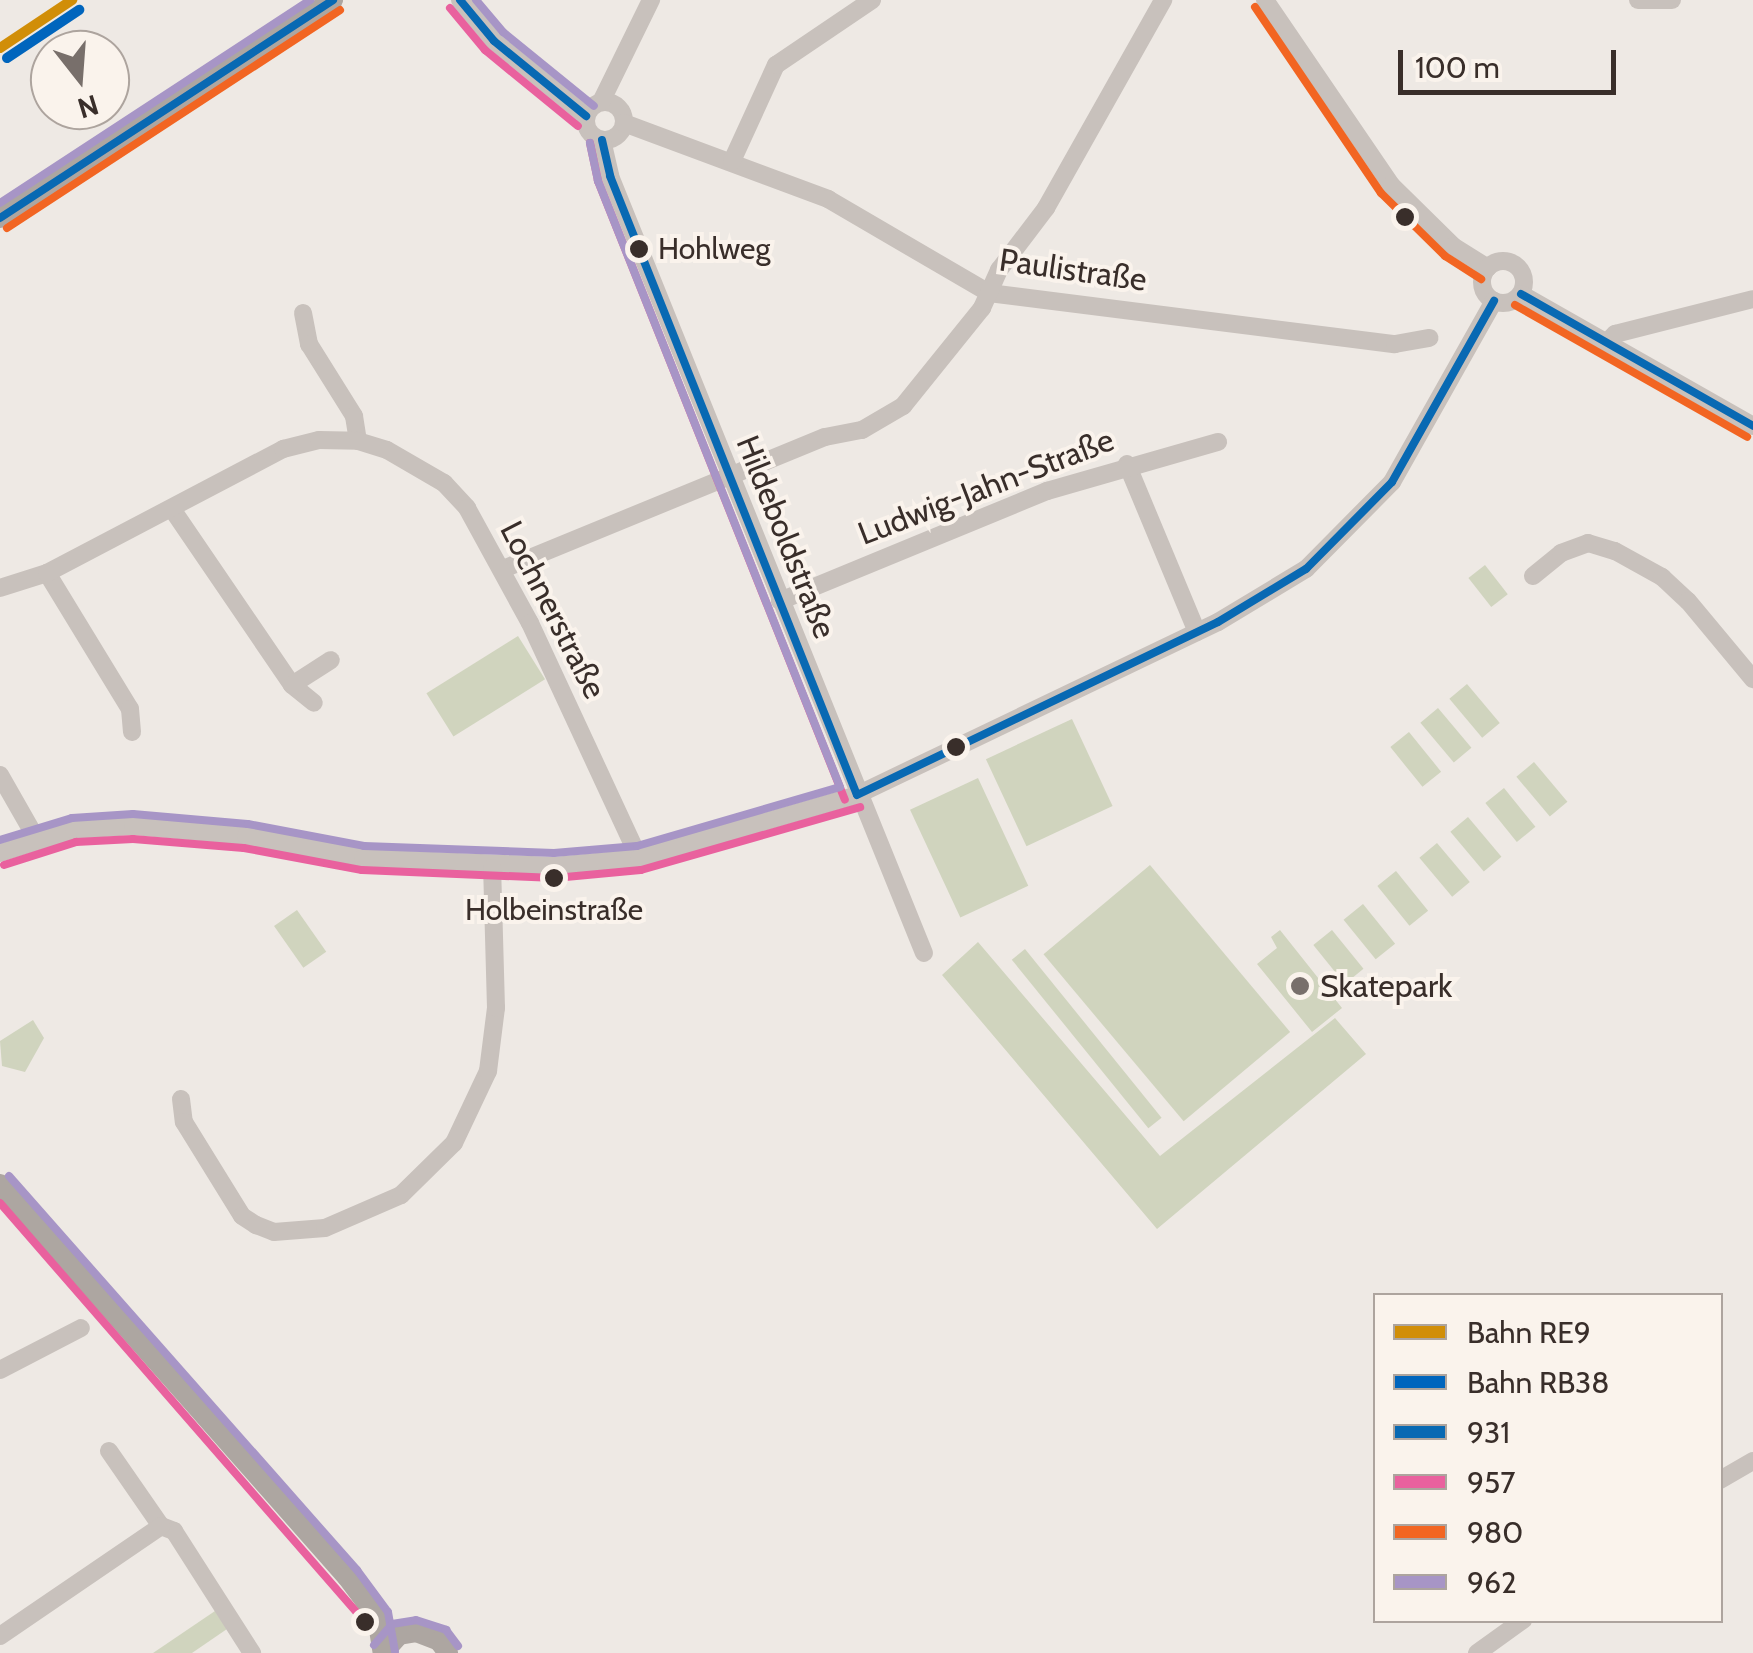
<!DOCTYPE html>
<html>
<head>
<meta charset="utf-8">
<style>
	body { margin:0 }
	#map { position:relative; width:1753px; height:1653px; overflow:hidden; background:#eee9e4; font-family:Cabin,sans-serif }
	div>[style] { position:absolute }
	.green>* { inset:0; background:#d0d4be; transform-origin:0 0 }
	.minor>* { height:18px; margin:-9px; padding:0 9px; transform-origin:9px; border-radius:9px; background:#c8c1bc }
	.minor>.ring { margin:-9px; padding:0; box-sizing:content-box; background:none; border:18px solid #c8c1bc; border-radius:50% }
	.major>* { height:20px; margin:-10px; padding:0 10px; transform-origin:10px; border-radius:10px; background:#ada6a1 }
	.bus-1>* { height:8px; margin:-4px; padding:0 4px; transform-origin:4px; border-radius:4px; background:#0869b3 }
	.bus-2>* { height:8px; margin:-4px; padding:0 4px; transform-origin:4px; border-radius:4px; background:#e9619e }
	.bus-3>* { height:8px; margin:-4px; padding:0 4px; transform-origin:4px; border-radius:4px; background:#f26522 }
	.bus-4>* { height:8px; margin:-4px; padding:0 4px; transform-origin:4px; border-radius:4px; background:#a795c6 }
	.rail-1>* { height:10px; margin:-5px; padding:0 5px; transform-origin:5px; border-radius:5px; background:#d18e08 }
	.rail-2>* { height:10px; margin:-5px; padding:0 5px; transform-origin:5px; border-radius:5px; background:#0065bd }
	.dots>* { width:28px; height:28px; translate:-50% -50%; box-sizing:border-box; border:5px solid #faf3ec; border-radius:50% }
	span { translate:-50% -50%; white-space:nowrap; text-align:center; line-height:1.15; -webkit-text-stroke:8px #faf3ec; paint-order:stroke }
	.bus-label { font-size:30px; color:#392e2a }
	.left { translate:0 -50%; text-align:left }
	.street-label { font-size:32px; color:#392e2a }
	.poi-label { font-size:32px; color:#392e2a }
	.legend { position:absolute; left:1373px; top:1293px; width:350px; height:330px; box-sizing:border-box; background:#faf3ec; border:2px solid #ada49e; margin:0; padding:12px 18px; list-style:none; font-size:30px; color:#392e2a }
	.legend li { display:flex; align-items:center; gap:20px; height:50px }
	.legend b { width:50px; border:2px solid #ada49e }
	.north { position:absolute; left:30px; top:30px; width:100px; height:100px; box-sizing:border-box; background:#faf3ec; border:2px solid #ada49e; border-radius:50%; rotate:163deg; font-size:28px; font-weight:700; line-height:40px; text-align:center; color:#392e2a }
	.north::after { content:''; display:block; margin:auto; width:35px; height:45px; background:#786f6b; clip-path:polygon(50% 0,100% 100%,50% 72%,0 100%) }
	.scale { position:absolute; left:1398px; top:50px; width:218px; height:45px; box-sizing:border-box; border:5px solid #392e2a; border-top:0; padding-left:12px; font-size:30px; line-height:35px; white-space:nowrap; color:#392e2a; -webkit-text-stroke:8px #faf3ec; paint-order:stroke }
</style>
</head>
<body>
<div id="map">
	<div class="green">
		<i style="left:1485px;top:565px;width:37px;height:21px;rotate:52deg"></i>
		<i style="left:518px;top:636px;width:51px;height:108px;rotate:58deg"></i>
		<i style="left:1467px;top:684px;width:51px;height:23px;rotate:50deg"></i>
		<i style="left:1438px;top:708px;width:52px;height:23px;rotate:50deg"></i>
		<i style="left:1072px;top:719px;width:96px;height:95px;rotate:65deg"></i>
		<i style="left:1409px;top:732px;width:51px;height:24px;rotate:51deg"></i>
		<i style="left:1534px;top:762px;width:52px;height:23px;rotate:50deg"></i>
		<i style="left:978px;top:778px;width:119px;height:75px;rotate:65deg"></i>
		<i style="left:1504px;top:788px;width:50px;height:24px;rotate:51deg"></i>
		<i style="left:1468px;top:817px;width:52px;height:23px;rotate:50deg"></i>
		<i style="left:1437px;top:843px;width:51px;height:23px;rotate:50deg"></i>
		<i style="left:1150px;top:865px;width:218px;height:139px;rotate:50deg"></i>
		<i style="left:1396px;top:871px;width:51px;height:24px;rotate:51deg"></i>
		<i style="left:1363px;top:904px;width:51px;height:25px;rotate:51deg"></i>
		<i style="left:297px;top:910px;width:51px;height:28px;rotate:55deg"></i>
		<i style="clip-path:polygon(1280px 930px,1342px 1008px,1312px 1032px,1257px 964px,1277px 948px,1271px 937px)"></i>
		<i style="left:1332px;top:930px;width:50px;height:24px;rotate:51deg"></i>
		<i style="clip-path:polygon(978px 942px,1160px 1156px,1335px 1018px,1366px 1054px,1157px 1229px,942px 975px)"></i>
		<i style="left:1025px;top:949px;width:217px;height:17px;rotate:51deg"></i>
		<i style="clip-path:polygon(33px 1020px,44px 1038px,25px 1072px,2px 1066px,0 1041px)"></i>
		<i style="clip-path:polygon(215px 1611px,227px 1629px,192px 1653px,153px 1653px)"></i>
	</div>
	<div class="minor">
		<i style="left:460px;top:0;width:53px;rotate:50.3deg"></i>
		<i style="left:494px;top:41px;width:119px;rotate:39.2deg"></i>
		<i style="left:1265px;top:0;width:224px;rotate:55.7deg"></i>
		<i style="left:1391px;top:185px;width:87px;rotate:44.5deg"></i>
		<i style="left:1453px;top:246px;width:41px;rotate:32.2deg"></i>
		<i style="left:1638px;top:0;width:34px"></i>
		<i class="ring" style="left:586px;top:102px;width:20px;height:20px"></i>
		<i style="left:601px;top:102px;width:114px;rotate:-63.9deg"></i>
		<i style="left:624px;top:123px;width:218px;rotate:20.4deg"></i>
		<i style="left:828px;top:199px;width:186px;rotate:30.3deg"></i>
		<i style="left:989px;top:293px;width:409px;rotate:7.2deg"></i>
		<i style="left:1395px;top:344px;width:35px;rotate:-10deg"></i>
		<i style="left:602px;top:140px;width:37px;rotate:77deg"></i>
		<i style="left:610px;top:176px;width:838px;rotate:68deg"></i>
		<i style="left:732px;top:161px;width:106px;rotate:-65.4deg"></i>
		<i style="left:776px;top:65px;width:116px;rotate:-34.1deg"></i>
		<i class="ring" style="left:1482px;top:261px;width:24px;height:24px"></i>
		<i style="left:1521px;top:294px;width:267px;rotate:29.6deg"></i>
		<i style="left:303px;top:313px;width:32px;rotate:79deg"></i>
		<i style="left:309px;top:344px;width:85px;rotate:58deg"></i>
		<i style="left:354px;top:416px;width:25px;rotate:81deg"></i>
		<i style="left:1606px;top:343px;width:13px;rotate:-45deg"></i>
		<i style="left:1615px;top:334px;width:142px;rotate:-14.2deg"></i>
		<i style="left:1127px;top:464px;width:182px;rotate:67.4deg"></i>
		<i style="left:172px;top:509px;width:213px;rotate:55.7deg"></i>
		<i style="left:292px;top:685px;width:28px;rotate:39deg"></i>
		<i style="left:503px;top:569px;width:348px;rotate:-22.3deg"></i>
		<i style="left:825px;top:437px;width:38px;rotate:-11deg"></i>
		<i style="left:862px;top:430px;width:48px;rotate:-30.3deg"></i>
		<i style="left:903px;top:406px;width:126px;rotate:-51.1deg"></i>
		<i style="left:982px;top:308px;width:42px;rotate:-65.9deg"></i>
		<i style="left:999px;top:270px;width:78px;rotate:-52.8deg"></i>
		<i style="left:1046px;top:208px;width:239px;rotate:-60.6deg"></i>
		<i style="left:47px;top:573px;width:159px;rotate:58.6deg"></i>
		<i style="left:130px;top:709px;width:23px;rotate:85deg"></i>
		<i style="left:1533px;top:576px;width:36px;rotate:-39deg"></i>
		<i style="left:1561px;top:553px;width:29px;rotate:-20deg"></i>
		<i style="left:1588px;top:543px;width:28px;rotate:17deg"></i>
		<i style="left:1615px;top:551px;width:54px;rotate:29deg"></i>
		<i style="left:1662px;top:577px;width:35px;rotate:43deg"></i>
		<i style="left:1688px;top:601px;width:102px;rotate:50.2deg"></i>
		<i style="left:0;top:588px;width:49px;rotate:-17.7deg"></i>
		<i style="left:47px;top:573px;width:267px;rotate:-27.7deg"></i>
		<i style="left:283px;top:449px;width:37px;rotate:-14deg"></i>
		<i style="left:319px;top:440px;width:39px;rotate:1deg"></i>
		<i style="left:358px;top:441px;width:30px;rotate:17deg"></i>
		<i style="left:387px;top:450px;width:66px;rotate:30.1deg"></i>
		<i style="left:444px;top:483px;width:34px;rotate:47deg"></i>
		<i style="left:467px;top:508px;width:131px;rotate:61.3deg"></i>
		<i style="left:530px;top:623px;width:259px;rotate:65.1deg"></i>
		<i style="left:780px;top:601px;width:289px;rotate:-22.4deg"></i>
		<i style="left:1047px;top:491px;width:178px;rotate:-16deg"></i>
		<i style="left:292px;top:685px;width:46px;rotate:-32.7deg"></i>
		<i style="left:0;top:775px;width:73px;rotate:60.3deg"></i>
		<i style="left:0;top:853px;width:77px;rotate:-17.3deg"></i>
		<i style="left:74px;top:830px;width:59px;rotate:-3.9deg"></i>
		<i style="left:133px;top:826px;width:113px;rotate:5.1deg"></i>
		<i style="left:246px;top:836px;width:119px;rotate:10.6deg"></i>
		<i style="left:363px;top:858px;width:191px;rotate:2.4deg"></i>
		<i style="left:554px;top:866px;width:85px;rotate:-5.4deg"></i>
		<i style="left:639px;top:858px;width:227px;rotate:-16.1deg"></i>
		<i style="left:857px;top:795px;width:400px;rotate:-25.6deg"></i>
		<i style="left:1218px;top:622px;width:103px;rotate:-31.1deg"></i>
		<i style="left:1306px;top:569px;width:122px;rotate:-45.3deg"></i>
		<i style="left:1392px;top:482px;width:208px;rotate:-60.6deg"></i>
		<i style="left:181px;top:1099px;width:23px;rotate:83deg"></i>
		<i style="left:184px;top:1122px;width:110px;rotate:58.3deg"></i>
		<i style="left:242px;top:1216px;width:17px;rotate:33deg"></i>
		<i style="left:256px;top:1225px;width:19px;rotate:21deg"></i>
		<i style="left:274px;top:1232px;width:51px;rotate:-4.5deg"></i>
		<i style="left:325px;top:1228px;width:83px;rotate:-23.5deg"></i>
		<i style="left:401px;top:1195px;width:74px;rotate:-44.5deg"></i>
		<i style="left:454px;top:1143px;width:80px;rotate:-64.7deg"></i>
		<i style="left:488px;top:1071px;width:64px;rotate:-82.8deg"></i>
		<i style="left:496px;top:1008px;width:140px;rotate:-91.6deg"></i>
		<i style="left:0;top:1370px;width:91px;rotate:-27.4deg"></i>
		<i style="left:109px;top:1451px;width:91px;rotate:55.3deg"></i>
		<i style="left:161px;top:1526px;width:14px;rotate:21deg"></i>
		<i style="left:174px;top:1531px;width:145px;rotate:57.4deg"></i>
		<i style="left:1720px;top:1480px;width:38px;rotate:-30deg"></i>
		<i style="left:0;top:1636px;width:195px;rotate:-34.3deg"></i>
		<i style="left:1477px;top:1653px;width:57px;rotate:-35.7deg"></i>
	</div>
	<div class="major">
		<i style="left:0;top:218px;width:398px;rotate:-33.2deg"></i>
		<i style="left:0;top:1184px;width:524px;rotate:48.56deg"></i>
		<i style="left:347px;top:1577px;width:50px;rotate:53.1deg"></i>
		<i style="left:377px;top:1617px;width:36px;rotate:81deg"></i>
		<i style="left:383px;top:1653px;width:24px;rotate:-48deg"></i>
		<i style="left:399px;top:1635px;width:17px;rotate:-10deg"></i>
		<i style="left:416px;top:1632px;width:25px;rotate:21deg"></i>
		<i style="left:439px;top:1641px;width:15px;rotate:53deg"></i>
	</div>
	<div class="bus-1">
		<i style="left:460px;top:0;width:53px;rotate:50.3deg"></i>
		<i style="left:494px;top:41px;width:119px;rotate:39.2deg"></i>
		<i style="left:602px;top:140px;width:37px;rotate:77deg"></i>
		<i style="left:610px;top:176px;width:666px;rotate:68.25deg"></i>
		<i style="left:0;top:218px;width:398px;rotate:-33.2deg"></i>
		<i style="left:1521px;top:294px;width:267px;rotate:29.6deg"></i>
		<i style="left:857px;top:795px;width:400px;rotate:-25.6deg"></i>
		<i style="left:1218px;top:622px;width:103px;rotate:-31.1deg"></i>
		<i style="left:1306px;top:569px;width:122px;rotate:-45.3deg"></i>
		<i style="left:1392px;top:482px;width:208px;rotate:-60.6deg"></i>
	</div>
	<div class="bus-2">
		<i style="left:450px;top:8px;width:55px;rotate:50.2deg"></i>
		<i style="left:485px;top:50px;width:120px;rotate:39.3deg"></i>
		<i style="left:590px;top:143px;width:39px;rotate:78deg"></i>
		<i style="left:598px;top:181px;width:666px;rotate:68.25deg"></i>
		<i style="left:4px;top:865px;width:76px;rotate:-17.7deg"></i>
		<i style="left:76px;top:842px;width:57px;rotate:-3deg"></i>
		<i style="left:133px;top:839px;width:111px;rotate:4.6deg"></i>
		<i style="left:244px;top:848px;width:120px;rotate:10.6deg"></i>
		<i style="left:362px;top:870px;width:193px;rotate:2.4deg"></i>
		<i style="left:555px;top:878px;width:86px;rotate:-5.3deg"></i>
		<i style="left:641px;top:870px;width:228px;rotate:-16deg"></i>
		<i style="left:0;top:1203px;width:556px;rotate:48.94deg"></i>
	</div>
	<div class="bus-3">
		<i style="left:1255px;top:7px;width:225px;rotate:55.9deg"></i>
		<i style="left:1381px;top:193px;width:90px;rotate:44.5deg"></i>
		<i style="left:1445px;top:256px;width:43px;rotate:32.6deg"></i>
		<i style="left:7px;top:228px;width:398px;rotate:-33.2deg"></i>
		<i style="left:1515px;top:305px;width:267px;rotate:29.6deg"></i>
	</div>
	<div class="bus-4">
		<i style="left:476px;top:0;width:42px;rotate:49.8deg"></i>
		<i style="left:503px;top:32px;width:117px;rotate:39.1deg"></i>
		<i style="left:0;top:203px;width:371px;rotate:-33.2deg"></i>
		<i style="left:0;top:840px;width:75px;rotate:-17deg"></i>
		<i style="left:72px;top:818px;width:61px;rotate:-3.8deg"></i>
		<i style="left:133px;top:814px;width:115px;rotate:5deg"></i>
		<i style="left:248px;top:824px;width:118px;rotate:10.7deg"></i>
		<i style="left:364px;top:846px;width:190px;rotate:2.1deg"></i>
		<i style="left:554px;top:853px;width:83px;rotate:-4.8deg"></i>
		<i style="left:637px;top:846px;width:211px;rotate:-16.2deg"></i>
		<i style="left:840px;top:787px;width:653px;rotate:-111.77deg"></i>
		<i style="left:598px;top:181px;width:39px;rotate:-102deg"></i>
		<i style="left:9px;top:1176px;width:526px;rotate:48.55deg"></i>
		<i style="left:357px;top:1570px;width:52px;rotate:53.6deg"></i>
		<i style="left:388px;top:1612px;width:40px;rotate:80deg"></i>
		<i style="left:374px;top:1645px;width:28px;rotate:-49deg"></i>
		<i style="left:392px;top:1624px;width:24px;rotate:-9deg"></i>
		<i style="left:416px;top:1620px;width:32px;rotate:18deg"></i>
		<i style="left:446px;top:1630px;width:20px;rotate:53deg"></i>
	</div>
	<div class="rail-1">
		<i style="left:0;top:48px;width:87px;rotate:-33.7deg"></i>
	</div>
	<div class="rail-2">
		<i style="left:7px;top:58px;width:87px;rotate:-33.7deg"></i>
	</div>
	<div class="dots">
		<i style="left:1405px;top:217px;background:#392e2a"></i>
		<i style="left:639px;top:249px;background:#392e2a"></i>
		<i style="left:956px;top:747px;background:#392e2a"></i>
		<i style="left:554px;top:878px;background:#392e2a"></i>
		<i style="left:1300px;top:986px;background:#786f6b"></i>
		<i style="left:365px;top:1622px;background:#392e2a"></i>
	</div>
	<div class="bus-label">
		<span class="left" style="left:658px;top:249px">Hohlweg</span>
		<span style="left:554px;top:910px">Holbeinstraße</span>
	</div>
	<div class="street-label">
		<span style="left:1073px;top:270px;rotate:8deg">Paulistraße</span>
		<span style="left:986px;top:487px;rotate:-21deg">Ludwig-Jahn-Straße</span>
		<span style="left:786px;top:537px;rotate:68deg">Hildeboldstraße</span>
		<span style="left:553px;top:610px;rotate:63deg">Lochnerstraße</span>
	</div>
	<div class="poi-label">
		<span class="left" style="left:1320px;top:986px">Skatepark</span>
	</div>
	<ul class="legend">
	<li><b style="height:12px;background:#d18e08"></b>Bahn RE9</li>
	<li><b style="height:12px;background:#0065bd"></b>Bahn RB38</li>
	<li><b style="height:12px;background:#0869b3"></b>931</li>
	<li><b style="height:12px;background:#e9619e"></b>957</li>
	<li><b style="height:12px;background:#f26522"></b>980</li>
	<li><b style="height:12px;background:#a795c6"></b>962</li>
	</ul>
	<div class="north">N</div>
	<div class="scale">100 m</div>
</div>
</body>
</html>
